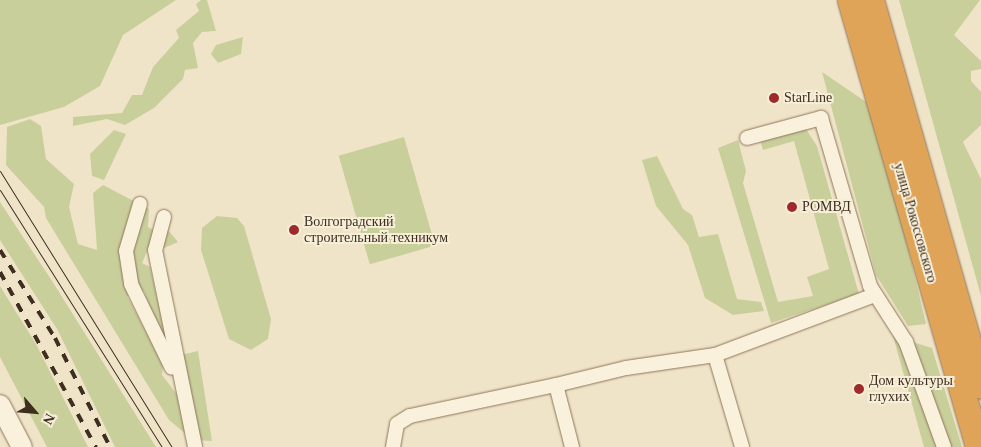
<!DOCTYPE html>
<html>
<head>
<meta charset="utf-8">
<style>
	body { margin:0 }
	#map { position:relative; width:981px; height:447px; overflow:hidden; background:#f0e4c8; font-family:Georgia,serif }
	div>[style] { position:absolute }
	.green>* { inset:0; background:#c9cf9b; transform-origin:0 0 }
	.roads { filter:drop-shadow(0 0 1px #8d765c) drop-shadow(0 0 1px #8d765c) }
	.street>* { height:14px; margin:-7px; padding:0 7px; transform-origin:7px; border-radius:7px; background:#faf1dc }
	.secondary>* { height:20px; margin:-10px; padding:0 10px; transform-origin:10px; border-radius:10px; background:#faf1dc }
	.highway>* { height:25px; margin:-12.5px; padding:0 12.5px; transform-origin:12.5px; border-radius:12.5px; background:#e0a458 }
	.tram>* { height:1px; margin:-0.5px; padding:0 0.5px; transform-origin:0.5px; border-radius:0.5px; background:#3d2e20 }
	.rail>* { height:4px; margin-top:-2px; transform-origin:0; background:repeating-linear-gradient(90deg,#3d2e20 0 9px,transparent 0 18px) }
	.dots>* { width:14px; height:14px; translate:-50% -50%; box-sizing:border-box; border:2px solid #f7eed8; border-radius:50% }
	span { translate:-50% -50%; white-space:nowrap; text-align:center; line-height:1.15; -webkit-text-stroke:4px #f7eed8; paint-order:stroke }
	.poi-label { font-size:14px; color:#3d2e20 }
	.left { translate:0 -50%; text-align:left }
	.street-label { font-size:14px; color:#3d2e20 }
	.north { position:absolute; left:10px; top:387px; width:50px; height:50px; -webkit-text-stroke:4px #f7eed8; paint-order:stroke; rotate:117deg; font-size:14px; font-weight:700; line-height:20px; text-align:center; color:#3d2e20 }
	.north::after { content:''; display:block; margin:auto; width:18px; height:22px; background:#3d2e20; clip-path:polygon(50% 0,100% 100%,50% 72%,0 100%) }
</style>
</head>
<body>
<div id="map">
	<div class="green">
		<i style="clip-path:polygon(0 0,176px 0,123px 35px,100px 86px,64px 107px,0 125px)"></i>
		<i style="clip-path:polygon(201px 0,207px 0,216px 31px,202px 32px,193px 43px,198px 68px,185px 70px,183px 79px,154px 108px,125px 125px,107px 119px,73px 126px,73px 117px,122px 113px,132px 95px,142px 95px,153px 67px,179px 38px,176px 30px,199px 11px,196px 4px)"></i>
		<i style="clip-path:polygon(899px 0,980px 0,954px 35px,981px 61px,981px 69px,971px 71px,971px 81px,981px 92px,981px 125px,963px 142px,981px 179px,981px 296px)"></i>
		<i style="clip-path:polygon(243px 37px,241px 54px,218px 63px,211px 54px,216px 45px)"></i>
		<i style="clip-path:polygon(822px 72px,875px 108px,926px 324px,908px 326px,876px 275px)"></i>
		<i style="clip-path:polygon(30px 119px,41px 126px,46px 159px,74px 184px,69px 207px,78px 244px,97px 250px,93px 193px,103px 185px,149px 209px,148px 227px,162px 235px,167px 229px,178px 242px,164px 248px,152px 240px,142px 263px,150px 267px,166px 338px,159px 334px,144px 291px,127px 296px,163px 364px,162px 375px,176px 393px,188px 397px,181px 355px,198px 351px,212px 441px,193px 440px,169px 420px,46px 218px,44px 207px,6px 165px,7px 127px)"></i>
		<i style="clip-path:polygon(804px 126px,817px 146px,859px 294px,771px 323px,718px 148px,738px 140px,746px 171px,743px 183px,778px 302px,813px 296px,807px 277px,829px 269px,794px 141px,763px 150px,759px 136px)"></i>
		<i style="clip-path:polygon(114px 130px,126px 134px,104px 180px,92px 176px,90px 154px)"></i>
		<i style="left:404px;top:137px;width:113px;height:68px;rotate:74deg"></i>
		<i style="clip-path:polygon(657px 156px,683px 209px,692px 215px,699px 237px,718px 234px,737px 299px,761px 302px,764px 311px,733px 315px,705px 298px,688px 245px,656px 206px,642px 160px)"></i>
		<i style="clip-path:polygon(0 202px,54px 284px,156px 447px,115px 447px,57px 329px,0 240px)"></i>
		<i style="clip-path:polygon(217px 216px,237px 218px,244px 226px,271px 319px,268px 339px,251px 350px,229px 339px,201px 250px,202px 228px)"></i>
		<i style="clip-path:polygon(0 286px,36px 344px,88px 447px,47px 447px,0 357px)"></i>
		<i style="clip-path:polygon(893px 336px,932px 348px,962px 447px,924px 447px)"></i>
	</div>
	<div class="roads">
		<div class="street">
			<i style="left:747px;top:138px;width:77px;rotate:-15.1deg"></i>
			<i style="left:821px;top:118px;width:175px;rotate:73.7deg"></i>
			<i style="left:870px;top:286px;width:67px;rotate:57.3deg"></i>
			<i style="left:906px;top:342px;width:112px;rotate:70.1deg"></i>
			<i style="left:140px;top:204px;width:49px;rotate:106.6deg"></i>
			<i style="left:126px;top:251px;width:33px;rotate:81deg"></i>
			<i style="left:131px;top:284px;width:93px;rotate:64deg"></i>
			<i style="left:164px;top:217px;width:34px;rotate:105deg"></i>
			<i style="left:155px;top:250px;width:201px;rotate:78.5deg"></i>
			<i style="left:715px;top:355px;width:171px;rotate:-20.6deg"></i>
			<i style="left:556px;top:385px;width:72px;rotate:-13.7deg"></i>
			<i style="left:626px;top:368px;width:90px;rotate:-8.3deg"></i>
			<i style="left:715px;top:355px;width:96px;rotate:73.6deg"></i>
			<i style="left:393px;top:447px;width:23px;rotate:-80deg"></i>
			<i style="left:397px;top:424px;width:15px;rotate:-32deg"></i>
			<i style="left:410px;top:416px;width:149px;rotate:-12deg"></i>
			<i style="left:556px;top:385px;width:64px;rotate:75.5deg"></i>
		</div>
		<div class="secondary">
			<i style="left:0;top:405px;width:47px;rotate:62.4deg"></i>
		</div>
		<div class="highway">
			<i style="left:850px;top:0;width:465px;rotate:74deg"></i>
			<i style="left:871px;top:0;width:401px;rotate:74.1deg"></i>
		</div>
	</div>
	<div class="tram">
		<i style="left:0;top:171px;width:325px;rotate:58.1deg"></i>
		<i style="left:0;top:190px;width:304px;rotate:57.8deg"></i>
	</div>
	<div class="rail">
		<i style="left:0;top:250px;width:104px;rotate:58deg"></i>
		<i style="left:55px;top:338px;width:122px;rotate:63.2deg"></i>
		<i style="left:0;top:272px;width:200px;rotate:61.3deg"></i>
	</div>
	<div class="dots">
		<i style="left:774px;top:98px;background:#9e2a2b"></i>
		<i style="left:792px;top:207px;background:#9e2a2b"></i>
		<i style="left:294px;top:230px;background:#9e2a2b"></i>
		<i style="left:859px;top:389px;background:#9e2a2b"></i>
	</div>
	<div class="poi-label">
		<span class="left" style="left:784px;top:98px">StarLine</span>
		<span class="left" style="left:802px;top:207px">РОМВД</span>
		<span class="left" style="left:304px;top:230px">Волгоградский<br>строительный техникум</span>
		<span class="left" style="left:869px;top:389px">Дом культуры<br>глухих</span>
	</div>
	<div class="street-label">
		<span style="left:915px;top:223px;rotate:74deg">улица Рокоссовского</span>
	</div>
	<div class="north">N</div>
</div>
</body>
</html>
